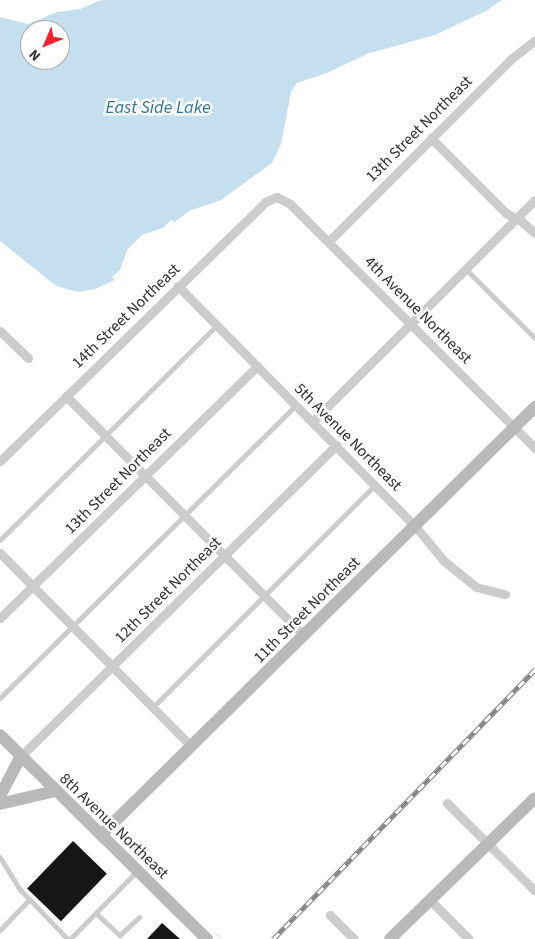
<!DOCTYPE html>
<html>
<head>
<meta charset="utf-8">
<style>
	body { margin:0 }
	#map { position:relative; width:535px; height:939px; overflow:hidden; background:#fff; font-family:"Source Sans 3",sans-serif }
	div>[style] { position:absolute }
	.water>* { inset:0; background:#c6dfef }
	.building>* { inset:0; background:#161616; transform-origin:0 0 }
	.path>* { height:1px; margin-top:-0.5px; transform-origin:0; background:repeating-linear-gradient(90deg,#ccc 0 2.5px,transparent 0 5px) }
	.lane>* { height:4.5px; margin:-2.25px; padding:0 2.25px; transform-origin:2.25px; border-radius:2.25px; background:#ccc }
	.street>* { height:9px; margin:-4.5px; padding:0 4.5px; transform-origin:4.5px; border-radius:4.5px; background:#ccc }
	.secondary>* { height:12px; margin:-6px; padding:0 6px; transform-origin:6px; border-radius:6px; background:#b9b9b9 }
	.rail>* { height:4.5px; margin-top:-2.25px; transform-origin:0; background:repeating-linear-gradient(90deg,#fff 0 8px,#848484 0 16px); box-sizing:border-box; border-block:1px solid #848484 }
	span { translate:-50% -50%; white-space:nowrap; text-align:center; line-height:1.15; -webkit-text-stroke:5px #fff; paint-order:stroke }
	.street-label { font-size:16px; color:#2f2f2f }
	.water-label { font-size:18px; color:#357398; font-style:italic }
	.north { position:absolute; left:20px; top:20px; width:50px; height:50px; box-sizing:border-box; background:#fff; border:1px solid #acacac; border-radius:50%; rotate:225deg; font-size:14px; font-weight:700; line-height:20px; text-align:center; color:#2f2f2f }
	.north::after { content:''; display:block; margin:auto; width:18px; height:22px; background:#f42234; clip-path:polygon(50% 0,100% 100%,50% 72%,0 100%) }
</style>
</head>
<body>
<div id="map">
	<div class="water">
		<i style="clip-path:polygon(evenodd,101px 0,502px 0,486px 11px,435px 35px,367px 54px,327px 73px,297px 83px,291px 92px,281px 144px,272px 163px,221px 200px,189px 211px,175px 222px,171px 220px,163px 228px,142px 235px,127px 250px,120px 270px,112px 277px,115px 280px,95px 289px,78px 292px,56px 286px,0 241px,0 17px,28px 24px,57px 12px,80px 9px,101px 0,30px 30px,60px 30px,60px 60px,30px 60px,30px 30px)"></i>
	</div>
	<div class="building">
		<i style="left:73px;top:841px;width:47px;height:66px;rotate:44deg"></i>
		<i style="clip-path:polygon(162px 923px,180px 939px,147px 939px)"></i>
	</div>
	<div class="path">
		<i style="left:164px;top:272px;width:11px;rotate:45deg"></i>
		<i style="left:217px;top:934px;width:7px;rotate:45deg"></i>
	</div>
	<div class="lane">
		<i style="left:466px;top:269px;width:98px;rotate:45deg"></i>
		<i style="left:0;top:540px;width:305px;rotate:-44.7deg"></i>
		<i style="left:0;top:698px;width:416px;rotate:-44.7deg"></i>
		<i style="left:153px;top:707px;width:314px;rotate:-45deg"></i>
		<i style="left:0;top:857px;width:39px;rotate:58deg"></i>
		<i style="left:21px;top:890px;width:68px;rotate:46.2deg"></i>
		<i style="left:96px;top:913px;width:33px;rotate:43deg"></i>
		<i style="left:120px;top:935px;width:26px;rotate:-43deg"></i>
		<i style="left:0;top:930px;width:42px;rotate:-46deg"></i>
		<i style="left:70px;top:939px;width:94px;rotate:-45.4deg"></i>
	</div>
	<div class="street">
		<i style="left:431px;top:138px;width:106px;rotate:45deg"></i>
		<i style="left:506px;top:213px;width:17px;rotate:28deg"></i>
		<i style="left:521px;top:221px;width:18px;rotate:41deg"></i>
		<i style="left:328px;top:242px;width:259px;rotate:-45deg"></i>
		<i style="left:511px;top:59px;width:31px;rotate:-38deg"></i>
		<i style="left:178px;top:286px;width:337px;rotate:45.4deg"></i>
		<i style="left:415px;top:526px;width:45px;rotate:50.4deg"></i>
		<i style="left:444px;top:561px;width:41px;rotate:39.1deg"></i>
		<i style="left:476px;top:587px;width:30px;rotate:14deg"></i>
		<i style="left:0;top:331px;width:39px;rotate:44deg"></i>
		<i style="left:66px;top:396px;width:338px;rotate:45.2deg"></i>
		<i style="left:313px;top:421px;width:313px;rotate:-44.9deg"></i>
		<i style="left:0;top:461px;width:371px;rotate:-44.3deg"></i>
		<i style="left:265px;top:202px;width:13px;rotate:-23deg"></i>
		<i style="left:277px;top:197px;width:15px;rotate:28deg"></i>
		<i style="left:290px;top:204px;width:346px;rotate:44.9deg"></i>
		<i style="left:0;top:553px;width:272px;rotate:45.3deg"></i>
		<i style="left:0;top:618px;width:360px;rotate:-44.4deg"></i>
		<i style="left:21px;top:756px;width:443px;rotate:-44.6deg"></i>
		<i style="left:447px;top:803px;width:124px;rotate:45deg"></i>
		<i style="left:430px;top:900px;width:55px;rotate:45deg"></i>
		<i style="left:330px;top:915px;width:34px;rotate:45deg"></i>
	</div>
	<div class="secondary">
		<i style="left:0;top:735px;width:291px;rotate:44.6deg"></i>
		<i style="left:0;top:796px;width:45px;rotate:-62.3deg"></i>
		<i style="left:0;top:804px;width:57px;rotate:-13.3deg"></i>
		<i style="left:101px;top:835px;width:610px;rotate:-44.6deg"></i>
		<i style="left:390px;top:939px;width:202px;rotate:-44.2deg"></i>
	</div>
	<div class="rail">
		<i style="left:273px;top:939px;width:376px;rotate:-45.8deg"></i>
	</div>
	<div class="street-label">
		<span style="left:419px;top:129px;rotate:-45deg">13th Street Northeast</span>
		<span style="left:418px;top:310px;rotate:45deg">4th Avenue Northeast</span>
		<span style="left:126px;top:316px;rotate:-44deg">14th Street Northeast</span>
		<span style="left:348px;top:437px;rotate:45deg">5th Avenue Northeast</span>
		<span style="left:118px;top:481px;rotate:-45deg">13th Street Northeast</span>
		<span style="left:168px;top:590px;rotate:-45deg">12th Street Northeast</span>
		<span style="left:307px;top:610px;rotate:-45deg">11th Street Northeast</span>
		<span style="left:114px;top:826px;rotate:44deg">8th Avenue Northeast</span>
	</div>
	<div class="water-label">
		<span style="left:158px;top:108px">East Side Lake</span>
	</div>
	<div class="north">N</div>
</div>
</body>
</html>
